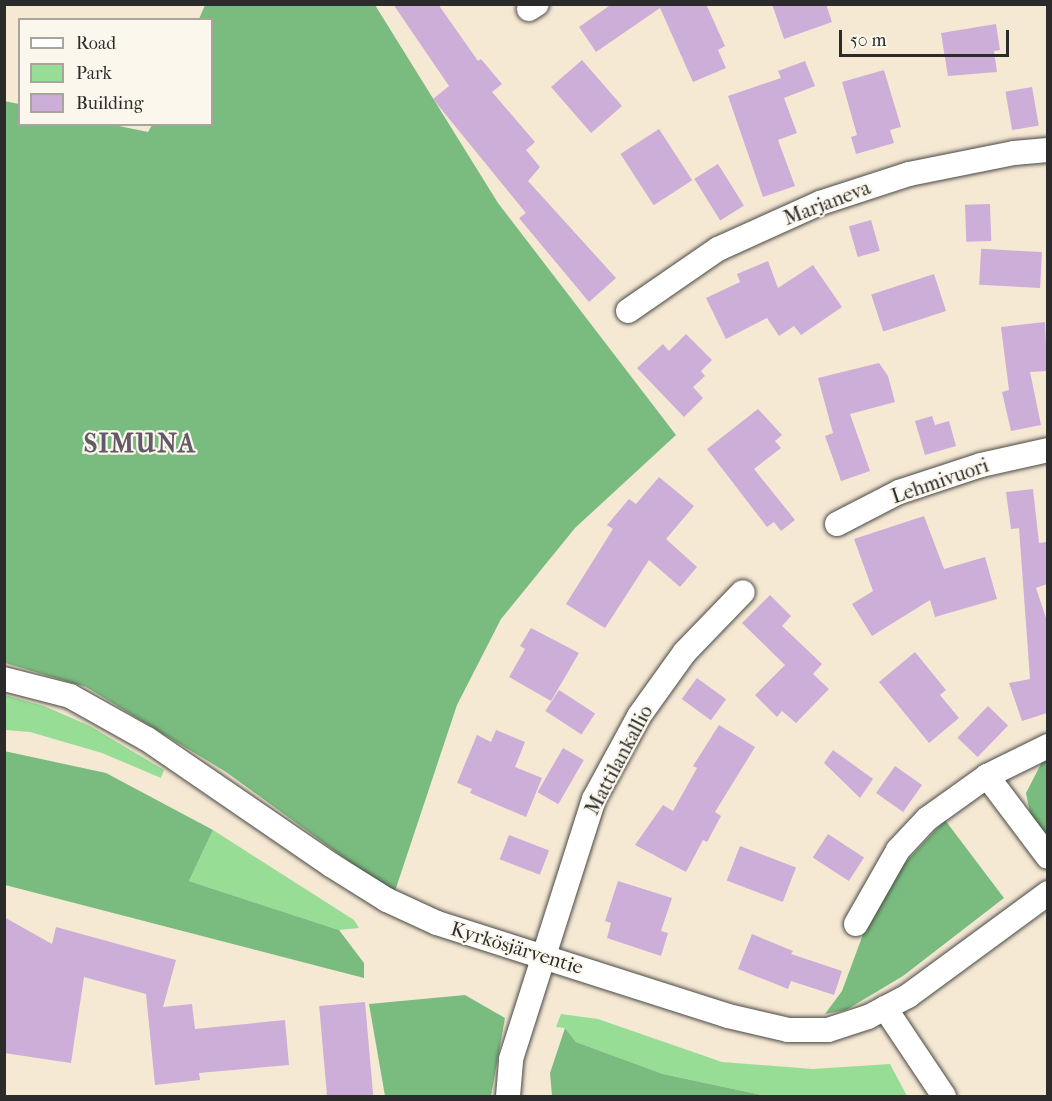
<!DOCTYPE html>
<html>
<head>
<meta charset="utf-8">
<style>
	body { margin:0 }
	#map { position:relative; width:1052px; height:1101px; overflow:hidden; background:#f6e9d4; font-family:"IM FELL French Canon",serif }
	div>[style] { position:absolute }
	.green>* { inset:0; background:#98dd96 }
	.forest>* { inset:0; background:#7abc7f }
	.building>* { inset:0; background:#ccaed8; transform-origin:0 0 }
	.roads { filter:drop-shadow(0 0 2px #494844) drop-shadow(0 0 2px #494844) }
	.minor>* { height:24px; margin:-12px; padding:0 12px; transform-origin:12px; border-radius:12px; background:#fff }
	span { translate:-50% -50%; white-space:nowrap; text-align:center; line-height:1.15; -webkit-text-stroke:4.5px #fbf7ec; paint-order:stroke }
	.street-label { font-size:20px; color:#2b2b2b }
	.district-label { font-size:26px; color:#635968; font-weight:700; letter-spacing:1.5px }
	.frame { position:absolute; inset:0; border:6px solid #2b2b2b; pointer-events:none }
	.legend { position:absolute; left:18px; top:18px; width:195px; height:108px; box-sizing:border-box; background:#fbf7ec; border:2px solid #a8a59f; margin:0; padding:8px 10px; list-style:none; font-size:18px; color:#2b2b2b }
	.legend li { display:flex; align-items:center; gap:12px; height:30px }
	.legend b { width:30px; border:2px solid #a8a59f }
	.scale { position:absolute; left:839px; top:30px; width:170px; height:27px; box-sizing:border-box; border:3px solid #2b2b2b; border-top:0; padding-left:8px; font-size:18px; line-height:21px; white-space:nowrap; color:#2b2b2b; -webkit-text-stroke:4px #fbf7ec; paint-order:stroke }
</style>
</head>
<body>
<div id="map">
	<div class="green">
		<i style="clip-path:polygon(5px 695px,44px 706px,90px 726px,164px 770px,161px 778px,102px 753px,30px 732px,5px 730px)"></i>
		<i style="clip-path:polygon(213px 830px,354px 920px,359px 928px,339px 930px,189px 881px)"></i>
		<i style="clip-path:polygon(561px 1014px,598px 1019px,722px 1062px,813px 1069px,890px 1064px,907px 1096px,766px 1096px,663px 1074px,576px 1042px,565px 1028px,556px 1027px)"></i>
	</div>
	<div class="forest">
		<i style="clip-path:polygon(205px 5px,375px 5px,498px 203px,676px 435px,575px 528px,501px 619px,457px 705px,394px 894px,226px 772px,86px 687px,5px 663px,4px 101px,19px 104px,20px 124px,114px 125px,148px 132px,152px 125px,212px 124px,212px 20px,199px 19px)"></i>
		<i style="clip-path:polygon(4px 751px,106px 773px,213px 830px,189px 881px,339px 930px,364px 963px,364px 978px,5px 885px)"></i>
		<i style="clip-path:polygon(1047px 761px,1047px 840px,1032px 823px,1026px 793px,1042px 762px)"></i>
		<i style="clip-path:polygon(945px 820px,1004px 898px,903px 976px,846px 1010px,825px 1014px,842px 991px,865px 929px,890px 879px)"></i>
		<i style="clip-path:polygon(465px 995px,505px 1018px,491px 1096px,385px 1096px,369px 1004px)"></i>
		<i style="clip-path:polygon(565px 1028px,576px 1042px,663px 1074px,766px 1096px,552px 1096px,550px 1073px)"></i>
	</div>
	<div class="building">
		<i style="clip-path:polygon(393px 4px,438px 4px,478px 61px,481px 59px,502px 84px,492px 92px,535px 142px,526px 150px,540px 167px,528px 181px,616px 278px,589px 302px,519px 218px,526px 213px,433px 99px,449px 86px)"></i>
		<i style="clip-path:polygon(612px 4px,706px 4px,725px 46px,718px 50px,726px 68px,693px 82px,660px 8px,596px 52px,579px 27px)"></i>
		<i style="clip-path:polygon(772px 4px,826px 4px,832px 22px,784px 39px)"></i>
		<i style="clip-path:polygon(996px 24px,1000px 50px,994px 51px,997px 72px,948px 76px,941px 33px)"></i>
		<i style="left:582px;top:60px;width:61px;height:41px;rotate:49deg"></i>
		<i style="clip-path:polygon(805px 61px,815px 86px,784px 98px,797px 133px,778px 140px,795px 186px,763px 197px,728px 96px,781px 78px,778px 71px)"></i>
		<i style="clip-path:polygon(884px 70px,901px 127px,890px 130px,894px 143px,856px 154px,851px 137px,857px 135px,842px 82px)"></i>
		<i style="left:1032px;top:87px;width:39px;height:27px;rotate:80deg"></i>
		<i style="left:659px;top:129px;width:61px;height:46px;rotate:57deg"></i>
		<i style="left:718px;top:164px;width:49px;height:28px;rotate:58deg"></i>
		<i style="left:990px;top:204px;width:37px;height:25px;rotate:88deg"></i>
		<i style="left:871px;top:220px;width:32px;height:23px;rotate:74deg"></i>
		<i style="left:1042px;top:252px;width:36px;height:61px;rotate:93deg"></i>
		<i style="clip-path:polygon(768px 261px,778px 288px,813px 265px,842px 307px,801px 335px,794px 326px,779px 336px,767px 318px,726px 339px,706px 298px,740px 282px,737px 274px)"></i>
		<i style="left:934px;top:274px;width:39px;height:66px;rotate:72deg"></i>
		<i style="clip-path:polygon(1045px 322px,1047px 371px,1030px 372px,1041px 425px,1011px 431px,1002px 392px,1009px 390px,1001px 327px)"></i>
		<i style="clip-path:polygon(686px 334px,712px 360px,701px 371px,705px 376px,693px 387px,703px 398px,684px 417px,637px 368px,663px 344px,669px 351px)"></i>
		<i style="clip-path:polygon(879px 363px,888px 376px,895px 402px,850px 414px,870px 471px,841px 481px,825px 436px,833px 433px,818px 378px)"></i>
		<i style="clip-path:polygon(758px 409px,782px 435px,775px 441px,781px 448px,754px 469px,795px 520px,781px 531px,774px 522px,767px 527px,707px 449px)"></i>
		<i style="clip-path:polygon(932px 416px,935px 425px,949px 421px,956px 446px,925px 455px,915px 421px)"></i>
		<i style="clip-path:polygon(659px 477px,694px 506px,666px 539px,697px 567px,680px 587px,649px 560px,605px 628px,566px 604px,613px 529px,607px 525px,629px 499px,636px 504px)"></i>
		<i style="clip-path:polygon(1033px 489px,1039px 543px,1047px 542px,1047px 584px,1036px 588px,1047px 621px,1047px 713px,1022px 721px,1009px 683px,1030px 679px,1019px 528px,1011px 529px,1006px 492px)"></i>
		<i style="clip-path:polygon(924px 516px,944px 569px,985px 557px,997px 599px,935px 617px,930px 600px,872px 636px,852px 604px,873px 591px,854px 539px)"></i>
		<i style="clip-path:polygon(770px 595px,791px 616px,782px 626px,822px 664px,813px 674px,829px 689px,796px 723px,782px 711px,777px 717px,755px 695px,785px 665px,742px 623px)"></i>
		<i style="clip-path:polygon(531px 628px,579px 653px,551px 701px,509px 677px,525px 649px,520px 646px)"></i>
		<i style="clip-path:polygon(915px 652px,946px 690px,940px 695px,959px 718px,929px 743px,879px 682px)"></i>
		<i style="left:697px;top:678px;width:36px;height:26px;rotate:36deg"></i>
		<i style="left:559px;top:690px;width:43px;height:25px;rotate:33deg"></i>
		<i style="left:988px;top:706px;width:28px;height:44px;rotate:44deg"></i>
		<i style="clip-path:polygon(719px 725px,755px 747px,715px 812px,721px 816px,707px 842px,703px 840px,686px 872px,635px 845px,663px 805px,673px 811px,697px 768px,693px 766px)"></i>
		<i style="clip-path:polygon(496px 730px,525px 742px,515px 767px,542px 778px,526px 817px,470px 793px,472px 789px,457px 783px,477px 735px,491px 742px)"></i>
		<i style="left:563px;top:748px;width:24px;height:51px;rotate:30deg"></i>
		<i style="clip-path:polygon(833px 750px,873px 779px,860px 798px,824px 763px)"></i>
		<i style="left:895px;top:766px;width:33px;height:33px;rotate:35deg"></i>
		<i style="left:828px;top:834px;width:43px;height:28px;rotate:33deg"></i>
		<i style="left:509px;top:835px;width:43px;height:26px;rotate:21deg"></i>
		<i style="left:740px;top:846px;width:60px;height:37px;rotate:21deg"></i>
		<i style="clip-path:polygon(618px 881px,672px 898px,661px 931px,668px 933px,661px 956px,607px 938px,611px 923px,605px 921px)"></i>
		<i style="clip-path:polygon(4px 917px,52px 944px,56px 927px,176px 960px,163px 1007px,192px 1004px,195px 1029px,285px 1020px,289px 1065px,199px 1073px,200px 1080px,155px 1085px,146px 994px,84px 977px,71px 1063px,4px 1053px)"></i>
		<i style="clip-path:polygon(752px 934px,793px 951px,791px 954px,842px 971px,834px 995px,791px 981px,788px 989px,738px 969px)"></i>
		<i style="left:365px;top:1002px;width:94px;height:46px;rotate:85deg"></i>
	</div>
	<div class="roads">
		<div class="minor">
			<i style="left:529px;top:9px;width:9px;rotate:-32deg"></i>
			<i style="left:628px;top:311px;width:109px;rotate:-34.6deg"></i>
			<i style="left:718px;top:249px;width:112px;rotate:-24.3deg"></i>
			<i style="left:820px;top:203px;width:94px;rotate:-18deg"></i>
			<i style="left:909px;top:174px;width:107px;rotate:-11.3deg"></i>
			<i style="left:1014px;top:153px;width:34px;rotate:-5deg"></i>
			<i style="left:837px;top:524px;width:70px;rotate:-27.3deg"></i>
			<i style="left:899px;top:492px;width:86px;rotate:-18.2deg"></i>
			<i style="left:981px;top:465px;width:69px;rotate:-12.6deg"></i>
			<i style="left:4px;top:679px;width:68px;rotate:14.4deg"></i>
			<i style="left:70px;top:696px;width:88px;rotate:29.2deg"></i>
			<i style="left:147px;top:739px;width:223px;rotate:34.4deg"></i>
			<i style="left:331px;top:865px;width:66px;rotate:32deg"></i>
			<i style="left:387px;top:900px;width:55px;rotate:24.7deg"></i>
			<i style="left:437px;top:923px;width:305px;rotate:17.7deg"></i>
			<i style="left:728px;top:1016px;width:62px;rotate:13.1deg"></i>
			<i style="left:788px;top:1030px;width:40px"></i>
			<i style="left:828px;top:1030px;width:42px;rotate:-18deg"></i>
			<i style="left:868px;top:1017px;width:45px;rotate:-27.7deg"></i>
			<i style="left:908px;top:996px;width:174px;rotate:-36.3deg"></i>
			<i style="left:987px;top:776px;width:101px;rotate:53deg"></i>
			<i style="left:856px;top:924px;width:85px;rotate:-60.4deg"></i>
			<i style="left:898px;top:850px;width:42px;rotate:-46.9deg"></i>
			<i style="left:927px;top:819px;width:74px;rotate:-35.6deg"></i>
			<i style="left:987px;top:776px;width:68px;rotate:-26.2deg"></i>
			<i style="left:885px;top:1008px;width:106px;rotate:56.2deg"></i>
			<i style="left:508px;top:1096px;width:37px;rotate:-85deg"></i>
			<i style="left:511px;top:1059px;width:273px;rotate:-72.3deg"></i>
			<i style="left:594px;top:799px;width:94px;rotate:-61.5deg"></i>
			<i style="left:639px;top:716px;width:79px;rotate:-54.3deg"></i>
			<i style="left:685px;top:652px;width:83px;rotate:-46deg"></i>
		</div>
	</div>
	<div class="street-label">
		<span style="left:827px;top:203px;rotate:-21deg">Marjaneva</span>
		<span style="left:940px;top:481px;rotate:-19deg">Lehmivuori</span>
		<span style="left:619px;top:760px;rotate:-62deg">Mattilankallio</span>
		<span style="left:517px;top:948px;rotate:17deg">Kyrkösjärventie</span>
	</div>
	<div class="district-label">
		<span style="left:140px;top:444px">SIMUNA</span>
	</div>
	<div class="frame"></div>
	<ul class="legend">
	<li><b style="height:8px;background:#fff"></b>Road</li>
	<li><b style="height:16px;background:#98dd96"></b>Park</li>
	<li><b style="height:16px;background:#ccaed8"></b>Building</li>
	</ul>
	<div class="scale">50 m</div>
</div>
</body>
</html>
